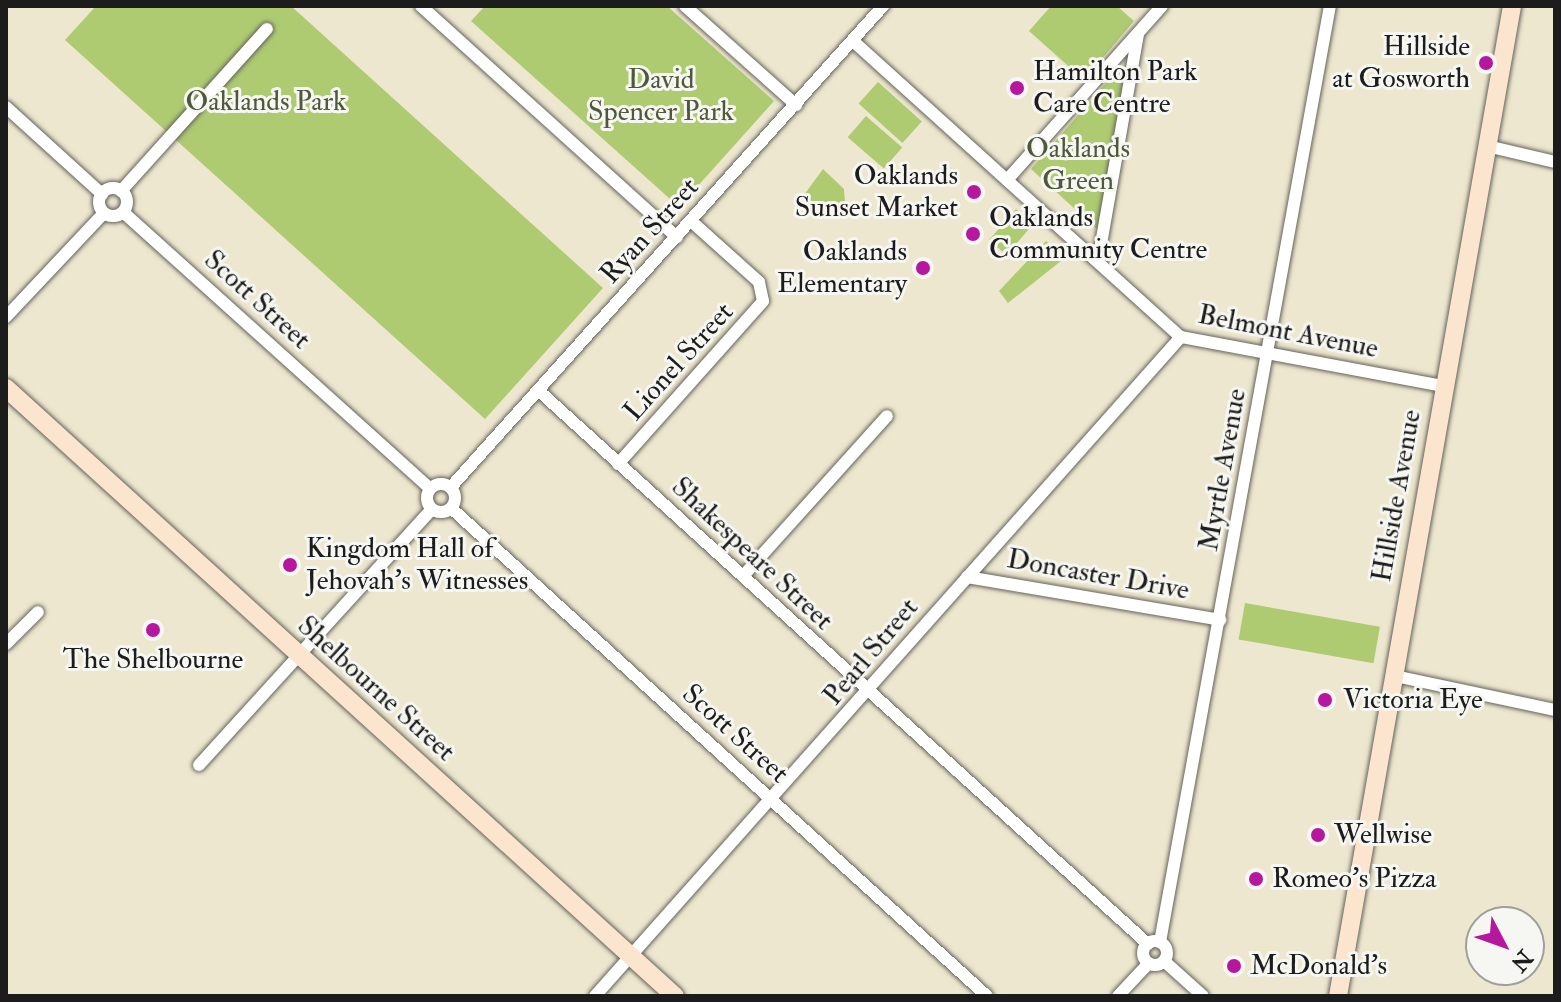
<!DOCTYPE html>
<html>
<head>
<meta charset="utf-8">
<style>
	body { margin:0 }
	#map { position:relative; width:1561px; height:1002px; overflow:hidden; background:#ede7cf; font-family:"IM FELL Double Pica",serif }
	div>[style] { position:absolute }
	.green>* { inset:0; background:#aecb72; transform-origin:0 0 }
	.roads { filter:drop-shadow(0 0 2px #65635b) drop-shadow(0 0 2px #65635b) }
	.minor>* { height:12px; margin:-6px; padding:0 6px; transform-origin:6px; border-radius:6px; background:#fff }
	.minor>.ring { margin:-6px; padding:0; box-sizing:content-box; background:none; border:12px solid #fff; border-radius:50% }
	.secondary>* { height:18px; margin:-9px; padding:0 9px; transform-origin:9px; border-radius:9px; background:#fbe5cf }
	.dots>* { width:22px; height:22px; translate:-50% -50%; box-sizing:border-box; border:4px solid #f6f6f2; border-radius:50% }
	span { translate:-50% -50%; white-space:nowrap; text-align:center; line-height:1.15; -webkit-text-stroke:6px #f6f6f2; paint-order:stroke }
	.poi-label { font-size:28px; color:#1c1c1c }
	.right { translate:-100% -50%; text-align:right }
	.left { translate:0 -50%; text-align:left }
	.park-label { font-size:28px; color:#4f593a }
	.street-label { font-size:28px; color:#1c1c1c }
	.frame { position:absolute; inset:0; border:8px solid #1c1c1c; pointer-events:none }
	.north { position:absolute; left:1465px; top:906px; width:80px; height:80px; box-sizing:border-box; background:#f6f6f2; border:2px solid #9f9f9c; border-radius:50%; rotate:131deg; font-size:22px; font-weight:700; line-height:32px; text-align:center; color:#1c1c1c }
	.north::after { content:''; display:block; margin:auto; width:28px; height:36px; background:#b5179e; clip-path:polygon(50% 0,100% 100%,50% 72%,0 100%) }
</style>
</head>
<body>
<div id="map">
	<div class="green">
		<i style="clip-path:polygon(96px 6px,291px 6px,603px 288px,485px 419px,65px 40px)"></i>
		<i style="clip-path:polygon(485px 6px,667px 6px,774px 101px,679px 207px,471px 21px)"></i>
		<i style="clip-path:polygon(1051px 6px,1117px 6px,1134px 21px,1084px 80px,1029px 31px)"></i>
		<i style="clip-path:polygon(1121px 66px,1127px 71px,1099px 231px,1031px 169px)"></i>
		<i style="left:878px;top:82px;width:59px;height:29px;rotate:42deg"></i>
		<i style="left:866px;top:116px;width:48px;height:28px;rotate:41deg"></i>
		<i style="clip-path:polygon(823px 169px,844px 189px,845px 204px,837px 212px,821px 210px,804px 195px)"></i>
		<i style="left:1016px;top:209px;width:23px;height:41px;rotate:41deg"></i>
		<i style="clip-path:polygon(1046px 241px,1066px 257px,1008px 303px,999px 291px)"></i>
		<i style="left:1245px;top:603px;width:137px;height:37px;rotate:10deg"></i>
	</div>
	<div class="roads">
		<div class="minor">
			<i style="left:421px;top:6px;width:345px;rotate:42.1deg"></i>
			<i style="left:685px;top:6px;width:149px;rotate:41.7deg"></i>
			<i style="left:853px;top:41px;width:442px;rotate:42.1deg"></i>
			<i style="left:1181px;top:337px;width:268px;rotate:10.6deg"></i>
			<i style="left:6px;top:107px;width:130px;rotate:42.2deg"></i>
			<i style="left:1487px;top:146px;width:70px;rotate:13.2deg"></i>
			<i style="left:1007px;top:180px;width:233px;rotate:-48.3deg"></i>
			<i class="ring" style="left:99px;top:188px;width:16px;height:16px"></i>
			<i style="left:121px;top:191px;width:218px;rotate:-48deg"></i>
			<i style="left:123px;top:212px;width:413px;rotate:42deg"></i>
			<i style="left:1098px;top:261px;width:230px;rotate:-80deg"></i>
			<i style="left:6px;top:317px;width:143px;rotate:-46.7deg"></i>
			<i style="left:538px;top:390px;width:824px;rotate:42.25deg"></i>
			<i style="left:618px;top:464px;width:218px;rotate:-48.3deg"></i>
			<i style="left:763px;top:301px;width:19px;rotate:-102deg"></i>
			<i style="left:759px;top:282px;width:91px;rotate:-138.1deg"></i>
			<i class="ring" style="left:427px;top:484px;width:16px;height:16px"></i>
			<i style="left:451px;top:487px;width:647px;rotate:-48.07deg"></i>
			<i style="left:451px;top:508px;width:725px;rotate:42.32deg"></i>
			<i style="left:743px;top:576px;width:215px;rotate:-48deg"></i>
			<i style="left:967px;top:577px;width:257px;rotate:9.6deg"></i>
			<i style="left:6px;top:644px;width:45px;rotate:-45deg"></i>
			<i style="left:1395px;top:676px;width:164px;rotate:12deg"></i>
			<i style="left:199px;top:765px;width:346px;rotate:-47.7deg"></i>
			<i class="ring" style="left:1143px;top:941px;width:12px;height:12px"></i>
			<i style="left:1160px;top:942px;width:951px;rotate:-79.71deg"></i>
			<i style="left:1164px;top:961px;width:52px;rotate:41.9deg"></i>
			<i style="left:595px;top:996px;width:882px;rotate:-48.36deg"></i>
			<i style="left:1118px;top:996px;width:45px;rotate:-46.8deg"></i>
		</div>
		<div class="secondary">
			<i style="left:6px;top:388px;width:904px;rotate:42.27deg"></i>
			<i style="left:1338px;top:996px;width:1005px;rotate:-80.03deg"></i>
		</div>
	</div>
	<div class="dots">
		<i style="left:1486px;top:63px;background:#b5179e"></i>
		<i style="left:1017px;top:88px;background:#b5179e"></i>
		<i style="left:974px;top:192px;background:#b5179e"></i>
		<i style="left:973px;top:234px;background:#b5179e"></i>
		<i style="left:923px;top:268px;background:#b5179e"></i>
		<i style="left:290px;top:565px;background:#b5179e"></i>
		<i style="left:153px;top:630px;background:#b5179e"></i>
		<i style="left:1325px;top:700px;background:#b5179e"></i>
		<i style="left:1318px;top:835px;background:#b5179e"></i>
		<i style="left:1256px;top:879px;background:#b5179e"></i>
		<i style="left:1234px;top:966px;background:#b5179e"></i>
	</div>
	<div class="poi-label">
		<span class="right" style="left:1470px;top:63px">Hillside<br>at Gosworth</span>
		<span class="left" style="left:1033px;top:88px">Hamilton Park<br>Care Centre</span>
		<span class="right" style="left:958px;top:192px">Oaklands<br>Sunset Market</span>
		<span class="left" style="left:989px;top:234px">Oaklands<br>Community Centre</span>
		<span class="right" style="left:907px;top:268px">Oaklands<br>Elementary</span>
		<span class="left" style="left:306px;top:565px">Kingdom Hall of<br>Jehovah's Witnesses</span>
		<span style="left:153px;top:660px">The Shelbourne</span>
		<span class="left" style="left:1343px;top:700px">Victoria Eye</span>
		<span class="left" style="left:1334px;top:835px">Wellwise</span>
		<span class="left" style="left:1272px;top:879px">Romeo's Pizza</span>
		<span class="left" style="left:1250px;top:966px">McDonald's</span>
	</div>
	<div class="park-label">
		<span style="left:661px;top:96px">David<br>Spencer Park</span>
		<span style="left:266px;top:102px">Oaklands Park</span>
		<span style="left:1078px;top:165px">Oaklands<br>Green</span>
	</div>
	<div class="street-label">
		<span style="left:650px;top:231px;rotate:-48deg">Ryan Street</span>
		<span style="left:257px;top:300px;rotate:42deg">Scott Street</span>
		<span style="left:1288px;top:332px;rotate:11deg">Belmont Avenue</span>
		<span style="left:679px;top:362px;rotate:-48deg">Lionel Street</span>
		<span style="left:1223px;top:470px;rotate:-80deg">Myrtle Avenue</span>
		<span style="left:1397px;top:496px;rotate:-80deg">Hillside Avenue</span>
		<span style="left:752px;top:554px;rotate:43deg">Shakespeare Street</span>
		<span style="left:1098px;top:575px;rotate:10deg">Doncaster Drive</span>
		<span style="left:871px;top:652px;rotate:-50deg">Pearl Street</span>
		<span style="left:376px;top:689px;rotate:42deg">Shelbourne Street</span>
		<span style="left:735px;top:734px;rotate:42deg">Scott Street</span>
	</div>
	<div class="frame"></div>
	<div class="north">N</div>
</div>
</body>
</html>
